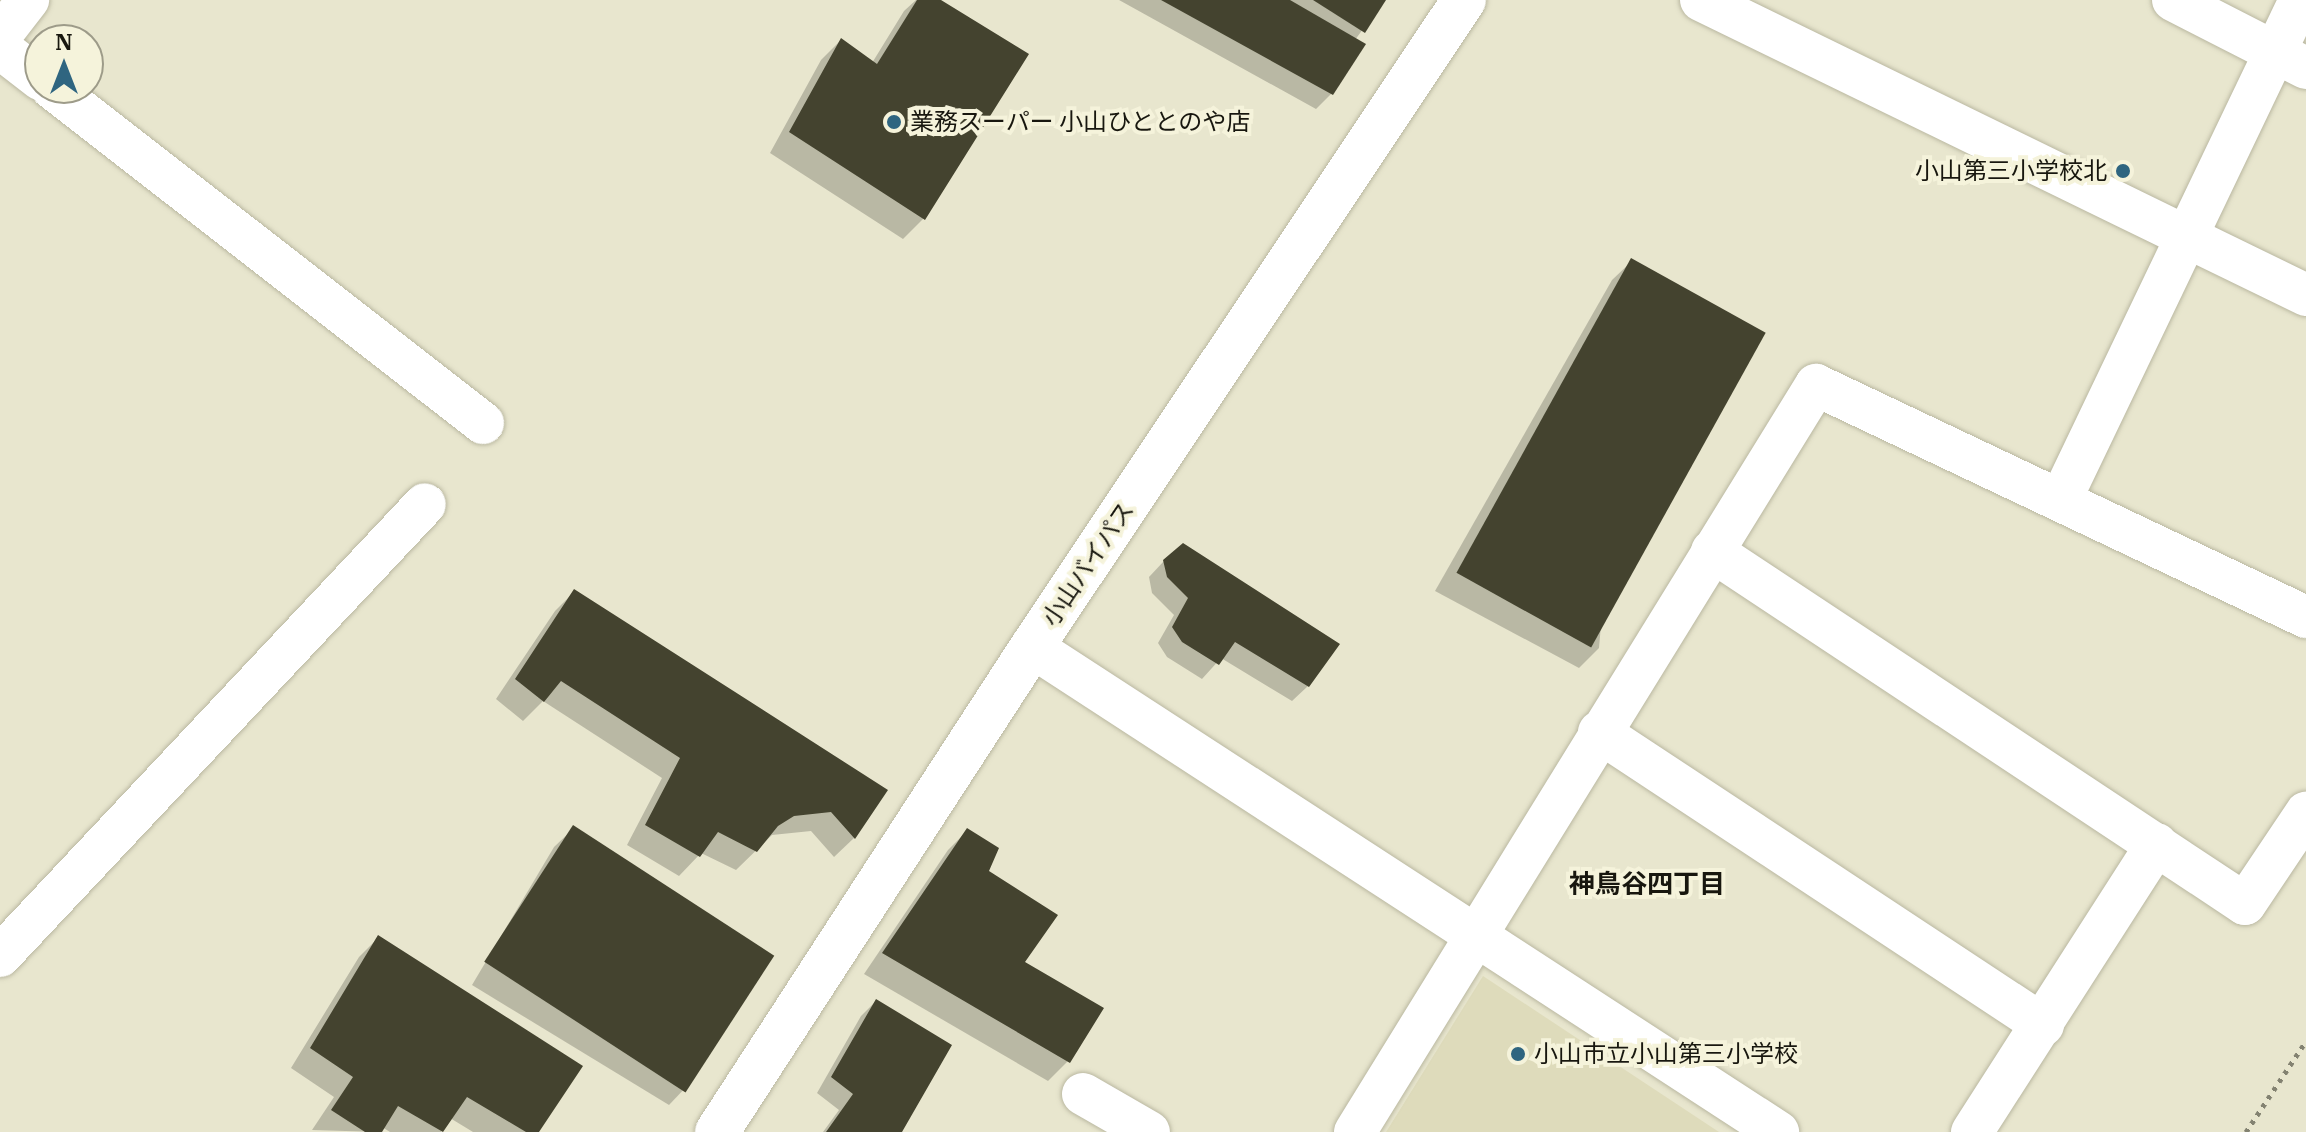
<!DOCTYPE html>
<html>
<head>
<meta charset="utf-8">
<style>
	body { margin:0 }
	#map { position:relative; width:2306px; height:1132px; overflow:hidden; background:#e8e6ce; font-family:"IBM Plex Serif","Noto Sans JP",serif }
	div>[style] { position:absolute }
	.built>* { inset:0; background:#dedbbb }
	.shadow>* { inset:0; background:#0003 }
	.building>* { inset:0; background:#44432f; transform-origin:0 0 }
	.path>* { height:5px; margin-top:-2.5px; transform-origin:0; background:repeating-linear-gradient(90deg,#838271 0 4px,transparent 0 10px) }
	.roads { filter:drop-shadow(0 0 2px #bab8a1) drop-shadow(0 0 2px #bab8a1) }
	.minor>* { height:42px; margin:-21px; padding:0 21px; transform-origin:21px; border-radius:21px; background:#fff }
	.highway>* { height:44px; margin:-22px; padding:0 22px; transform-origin:22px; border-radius:22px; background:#fff }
	.dots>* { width:22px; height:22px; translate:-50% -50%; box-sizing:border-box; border:4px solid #f5f3db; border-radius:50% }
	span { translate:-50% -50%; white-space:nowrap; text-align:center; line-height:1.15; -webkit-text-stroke:8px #f5f3db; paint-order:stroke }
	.poi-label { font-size:24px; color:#18170f }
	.left { translate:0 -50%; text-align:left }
	.right { translate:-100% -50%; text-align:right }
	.street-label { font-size:24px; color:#18170f }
	.neighbourhood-label { font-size:26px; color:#18170f; font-weight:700 }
	.north { position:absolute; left:24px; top:24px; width:80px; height:80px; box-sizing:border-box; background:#f5f3db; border:2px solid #9d9b89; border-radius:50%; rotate:0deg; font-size:22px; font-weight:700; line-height:32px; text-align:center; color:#18170f }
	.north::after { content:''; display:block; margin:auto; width:28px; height:36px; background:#2f6580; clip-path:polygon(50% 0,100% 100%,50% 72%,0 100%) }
</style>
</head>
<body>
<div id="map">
	<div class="built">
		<i style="clip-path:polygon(1483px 976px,1719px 1132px,1386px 1132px)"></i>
	</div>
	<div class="shadow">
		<i style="clip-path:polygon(916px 0,937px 0,1026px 55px,923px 219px,903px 239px,770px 153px,821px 60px,841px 40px,872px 63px,904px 11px)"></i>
		<i style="clip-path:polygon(1119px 0,1384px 0,1355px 40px,1331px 94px,1316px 109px)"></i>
		<i style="clip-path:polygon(1632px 261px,1599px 648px,1579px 668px,1435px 591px,1612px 280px)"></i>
		<i style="clip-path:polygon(1164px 561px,1308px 686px,1292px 701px,1221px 658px,1202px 679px,1167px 657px,1158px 643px,1174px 615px,1152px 593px,1149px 577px)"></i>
		<i style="clip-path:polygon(574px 592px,885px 790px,854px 838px,834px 857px,811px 831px,772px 835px,736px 870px,701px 853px,679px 876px,627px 845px,662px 778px,543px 701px,523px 721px,496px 699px,555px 611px)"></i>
		<i style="clip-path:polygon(574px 828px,688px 1085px,669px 1105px,472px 985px,554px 847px)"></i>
		<i style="clip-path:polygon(968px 830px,1068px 1061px,1048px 1081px,864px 974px,948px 850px)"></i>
		<i style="clip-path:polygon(379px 937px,537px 1132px,473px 1132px,450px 1118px,441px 1132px,390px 1132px,382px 1127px,379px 1132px,312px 1130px,334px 1097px,291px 1068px,359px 957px)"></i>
		<i style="clip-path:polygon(876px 1001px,899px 1132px,823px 1132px,839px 1110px,817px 1093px,861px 1016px)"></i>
	</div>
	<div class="building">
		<i style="clip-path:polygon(917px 0,941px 0,1029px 54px,925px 220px,789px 132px,841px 38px,877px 64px)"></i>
		<i style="clip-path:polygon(1161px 0,1290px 0,1366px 44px,1333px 95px)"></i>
		<i style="clip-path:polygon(1313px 0,1386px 0,1365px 33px)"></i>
		<i style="left:1631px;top:258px;width:154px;height:360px;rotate:29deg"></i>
		<i style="clip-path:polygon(1183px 543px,1340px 644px,1309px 687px,1235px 642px,1219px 665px,1182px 642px,1172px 627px,1188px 598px,1167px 577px,1163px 560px)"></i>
		<i style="clip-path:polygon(574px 589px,888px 790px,855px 839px,831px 812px,794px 816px,778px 826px,757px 852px,718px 832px,700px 857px,645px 825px,680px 758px,561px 681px,544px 702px,515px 679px)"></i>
		<i style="left:573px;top:825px;width:240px;height:163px;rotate:33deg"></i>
		<i style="clip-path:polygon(967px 828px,999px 848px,989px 871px,1058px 915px,1025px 962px,1104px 1008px,1070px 1063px,882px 953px)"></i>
		<i style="clip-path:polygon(378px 935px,583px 1066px,539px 1132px,526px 1132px,467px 1097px,443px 1132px,398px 1106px,382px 1132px,365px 1132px,331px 1110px,353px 1077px,310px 1048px)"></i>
		<i style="clip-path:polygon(876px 999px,952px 1045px,902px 1132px,826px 1132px,853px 1094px,831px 1077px)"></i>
	</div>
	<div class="path">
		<i style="left:2246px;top:1132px;width:109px;rotate:-56.6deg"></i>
	</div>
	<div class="roads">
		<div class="minor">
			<i style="left:1701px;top:0;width:673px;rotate:25.99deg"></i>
			<i style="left:2173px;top:0;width:149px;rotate:27.1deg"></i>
			<i style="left:0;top:36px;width:46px;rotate:-52.1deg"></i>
			<i style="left:0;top:48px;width:51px;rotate:37.8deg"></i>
			<i style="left:52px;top:88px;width:546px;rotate:37.86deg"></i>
			<i style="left:2061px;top:499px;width:553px;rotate:-64.41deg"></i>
			<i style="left:1712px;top:551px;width:639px;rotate:33.52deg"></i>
			<i style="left:2245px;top:904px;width:110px;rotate:-56.2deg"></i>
			<i style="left:1032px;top:647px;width:890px;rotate:33.03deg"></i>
			<i style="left:1599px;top:732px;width:532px;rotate:33.42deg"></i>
			<i style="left:0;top:956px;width:620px;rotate:-46.76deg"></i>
			<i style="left:1083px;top:1094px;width:76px;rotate:29.9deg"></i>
			<i style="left:1355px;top:1132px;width:878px;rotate:-58.32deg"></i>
			<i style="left:1816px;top:385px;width:542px;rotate:25.34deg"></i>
			<i style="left:1972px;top:1132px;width:342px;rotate:-57.3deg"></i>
		</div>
		<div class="highway">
			<i style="left:717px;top:1132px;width:578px;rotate:-57deg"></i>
			<i style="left:1032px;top:647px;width:778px;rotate:-56.27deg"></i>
		</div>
	</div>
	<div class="dots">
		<i style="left:894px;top:122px;background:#2f6580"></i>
		<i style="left:2123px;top:171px;background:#2f6580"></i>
		<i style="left:1518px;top:1054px;background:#2f6580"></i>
	</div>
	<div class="poi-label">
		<span class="left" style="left:910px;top:122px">業務スーパー 小山ひととのや店</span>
		<span class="right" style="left:2107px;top:171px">小山第三小学校北</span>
		<span class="left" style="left:1534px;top:1054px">小山市立小山第三小学校</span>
	</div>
	<div class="street-label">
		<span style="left:1088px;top:564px;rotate:-56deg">小山バイパス</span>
	</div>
	<div class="neighbourhood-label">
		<span style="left:1647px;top:884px">神鳥谷四丁目</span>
	</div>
	<div class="north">N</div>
</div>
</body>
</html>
